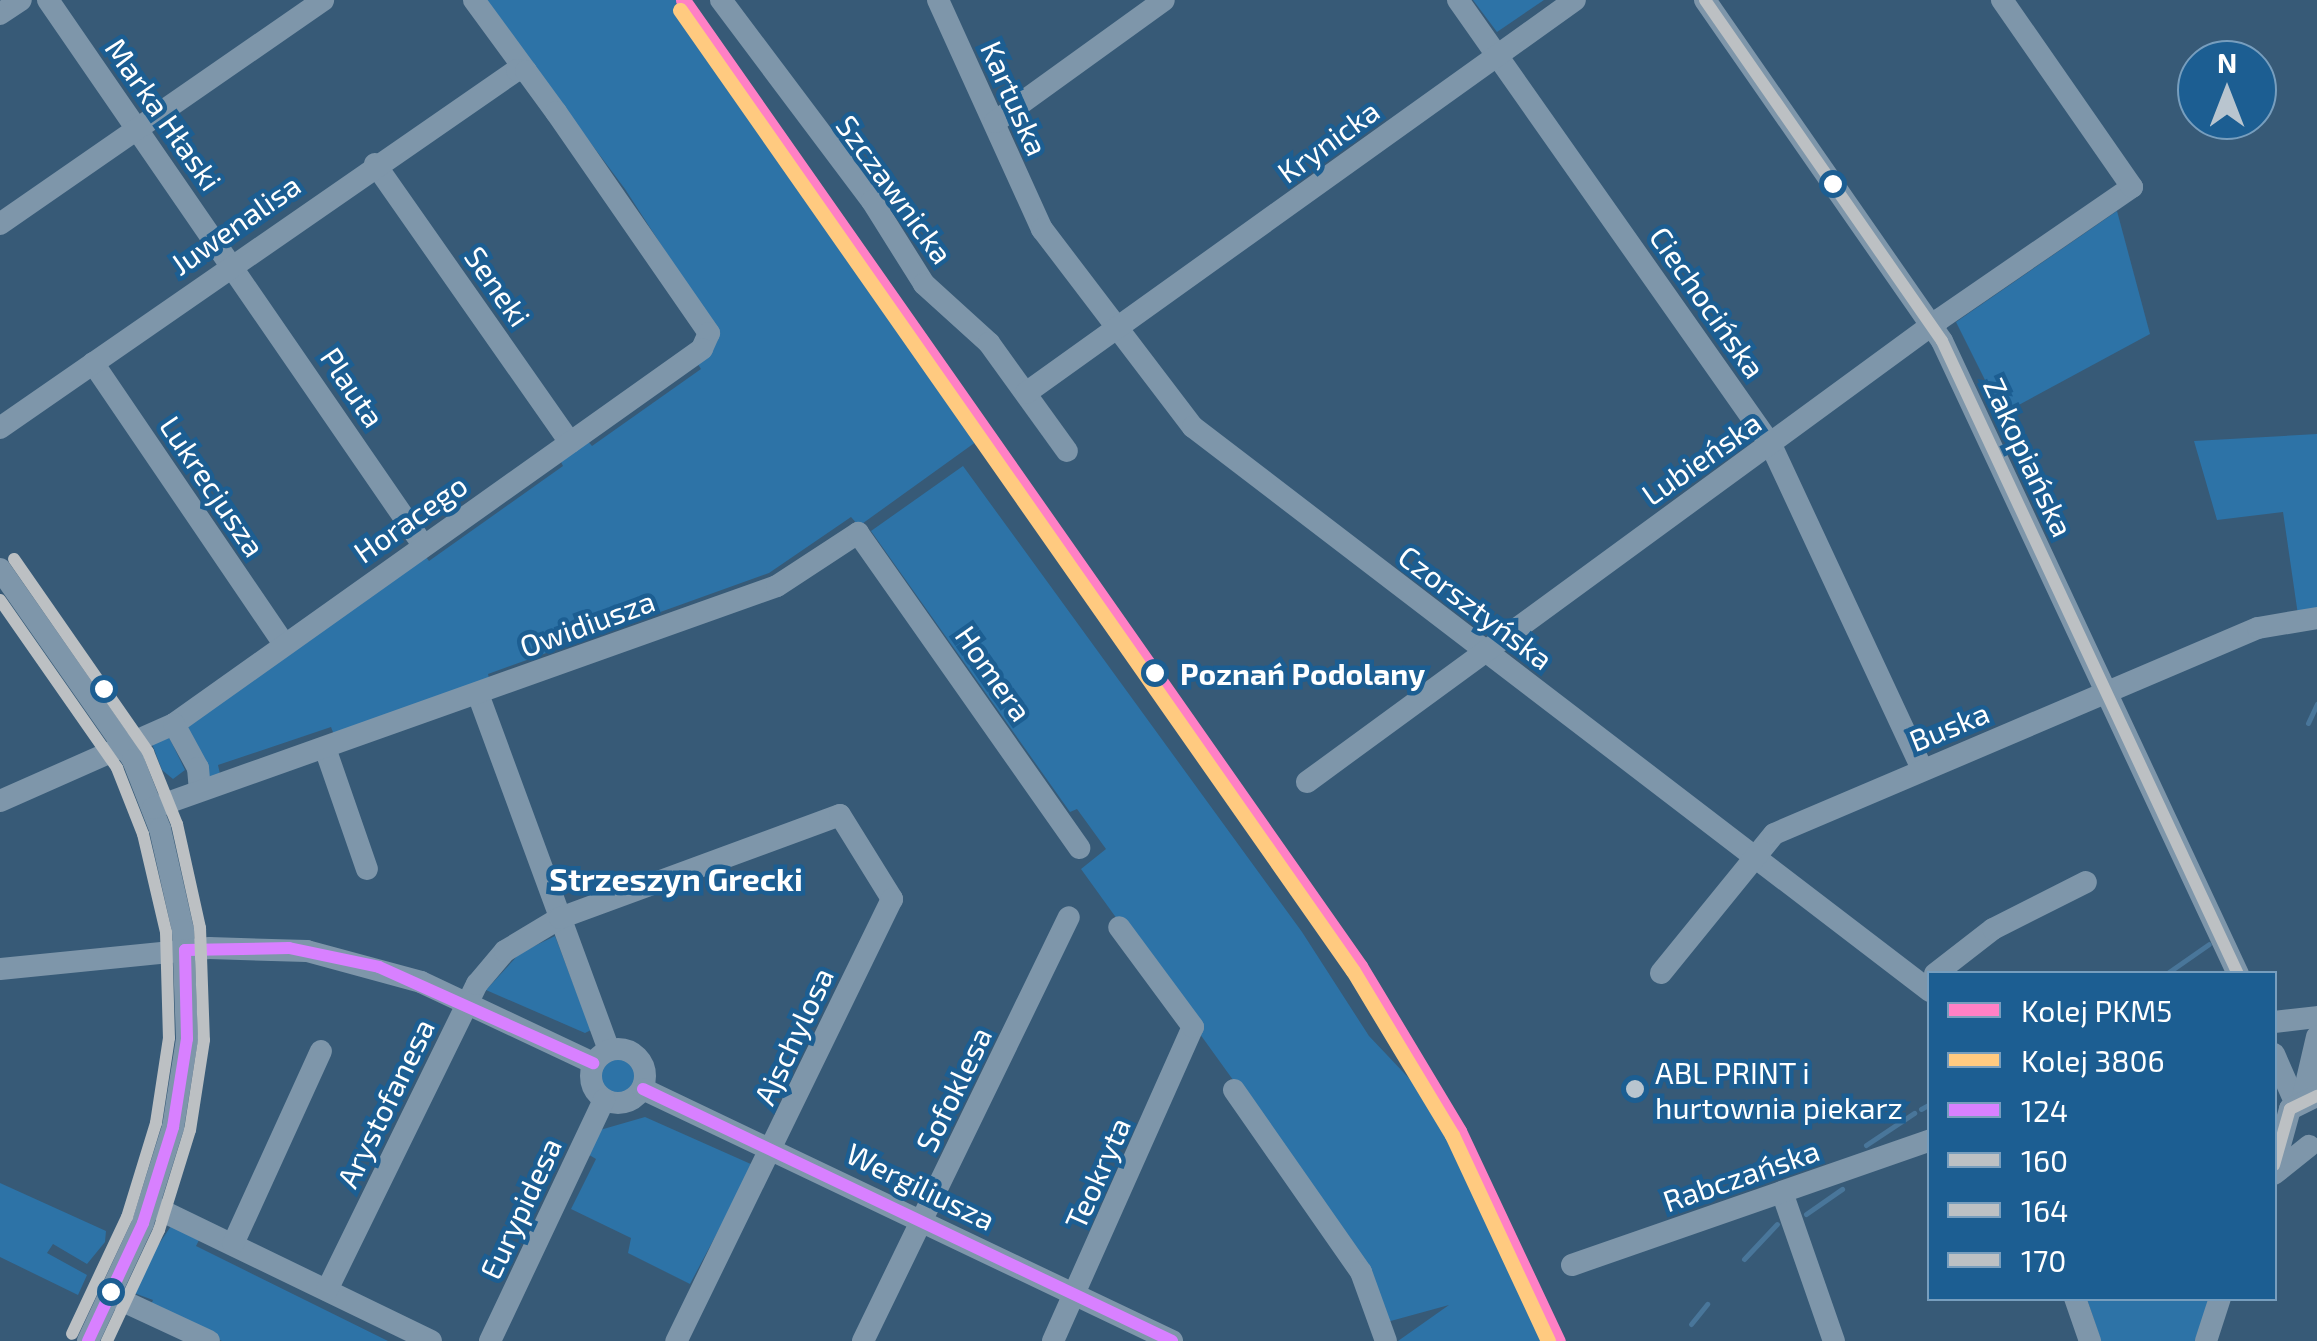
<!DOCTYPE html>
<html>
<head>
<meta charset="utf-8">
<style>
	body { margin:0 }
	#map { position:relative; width:2317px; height:1341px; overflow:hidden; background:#375a77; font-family:"Exo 2",sans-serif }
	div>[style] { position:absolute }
	.green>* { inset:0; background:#2d73a7 }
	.round { border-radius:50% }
	.stream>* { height:5px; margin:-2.5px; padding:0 2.5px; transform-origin:2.5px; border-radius:2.5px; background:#49769a }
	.minor>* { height:22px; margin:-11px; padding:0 11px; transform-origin:11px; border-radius:11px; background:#7e96aa }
	.minor>.ring { margin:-11px; padding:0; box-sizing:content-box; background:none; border:22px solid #7e96aa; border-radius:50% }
	.bus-1>* { height:12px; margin:-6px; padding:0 6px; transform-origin:6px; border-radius:6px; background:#d880ff }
	.bus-2>* { height:12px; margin:-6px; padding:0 6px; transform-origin:6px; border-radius:6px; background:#bcc0c3 }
	.bus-3>* { height:12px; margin:-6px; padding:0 6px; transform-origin:6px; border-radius:6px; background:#bcc0c3 }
	.bus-4>* { height:12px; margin:-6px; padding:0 6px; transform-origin:6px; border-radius:6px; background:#bcc0c3 }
	.rail-1>* { height:15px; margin:-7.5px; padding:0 7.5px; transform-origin:7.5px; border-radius:7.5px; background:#ff80c5 }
	.rail-2>* { height:15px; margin:-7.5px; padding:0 7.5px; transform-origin:7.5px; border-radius:7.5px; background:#ffca80 }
	.dots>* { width:28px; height:28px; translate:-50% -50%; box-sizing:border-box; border:5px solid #1c5e92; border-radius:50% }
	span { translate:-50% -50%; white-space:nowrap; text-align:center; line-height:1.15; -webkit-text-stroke:9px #1c5e92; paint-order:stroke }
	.street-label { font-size:30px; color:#fff }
	.stop-label { font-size:30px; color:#fff; font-weight:700 }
	.left { translate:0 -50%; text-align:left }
	.poi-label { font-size:30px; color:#fff }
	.neighbourhood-label { font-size:32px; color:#fff; font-weight:700 }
	.legend { position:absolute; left:1927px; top:971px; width:350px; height:330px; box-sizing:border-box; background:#1c5e92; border:2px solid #779ebe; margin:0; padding:12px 18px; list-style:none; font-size:30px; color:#fff }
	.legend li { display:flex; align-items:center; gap:20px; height:50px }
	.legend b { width:50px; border:2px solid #779ebe }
	.north { position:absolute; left:2177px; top:40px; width:100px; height:100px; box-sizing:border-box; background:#1c5e92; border:2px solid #779ebe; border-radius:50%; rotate:0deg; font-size:28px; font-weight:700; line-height:40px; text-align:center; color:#fff }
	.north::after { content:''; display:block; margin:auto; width:35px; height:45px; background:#b9c5cf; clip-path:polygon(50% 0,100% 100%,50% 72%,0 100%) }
</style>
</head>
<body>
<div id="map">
	<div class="green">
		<i style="clip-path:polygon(484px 0,676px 0,980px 439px,859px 526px,851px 517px,769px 573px,488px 674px,491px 685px,336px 740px,331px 727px,218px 765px,220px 774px,207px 781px,186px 721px,423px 553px,429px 561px,563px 466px,559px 458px,586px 439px,592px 446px,701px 369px,696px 361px,713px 325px,625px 189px)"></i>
		<i style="clip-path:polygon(1473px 0,1544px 0,1497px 32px)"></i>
		<i style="clip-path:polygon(2117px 211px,2150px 334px,2002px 414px,1956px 322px)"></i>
		<i style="clip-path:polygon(2317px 434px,2317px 612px,2298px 615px,2283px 512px,2217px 520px,2194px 441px)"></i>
		<i style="clip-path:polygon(963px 466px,1302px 932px,1369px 1036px,1440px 1111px,1522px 1270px,1549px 1341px,1398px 1341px,1449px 1305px,1387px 1322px,1272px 1134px,1081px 869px,1106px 849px,1077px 809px,1070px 812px,871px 531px)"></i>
		<i style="clip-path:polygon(168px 735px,185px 770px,173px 779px,162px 770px,151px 741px)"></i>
		<i style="clip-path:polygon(555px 936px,591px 1030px,585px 1033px,486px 990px,520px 953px)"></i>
		<i class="round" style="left:599px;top:1058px;width:36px;height:36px"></i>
		<i style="clip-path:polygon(645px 1117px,753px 1165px,690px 1284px,628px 1253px,631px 1238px,571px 1209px,596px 1159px,586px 1153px,600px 1130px)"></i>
		<i style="clip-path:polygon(0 1183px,106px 1231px,105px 1242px,87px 1264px,53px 1244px,47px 1253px,87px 1275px,78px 1295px,0 1257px)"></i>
		<i style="clip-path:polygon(171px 1226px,199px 1240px,196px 1246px,388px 1341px,222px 1341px,150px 1307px,153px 1300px,134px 1293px,133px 1283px)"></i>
		<i style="clip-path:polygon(2087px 1299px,2209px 1299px,2195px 1341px,2101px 1341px)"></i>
	</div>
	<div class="stream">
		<i style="left:2308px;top:723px;width:21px;rotate:-65deg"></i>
		<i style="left:2166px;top:974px;width:52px;rotate:-34.9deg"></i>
		<i style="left:1921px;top:1109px;width:10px;rotate:-29deg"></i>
		<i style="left:1866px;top:1145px;width:58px;rotate:-33.7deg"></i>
		<i style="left:1806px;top:1214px;width:44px;rotate:-34.8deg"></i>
		<i style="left:1744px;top:1259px;width:48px;rotate:-46.7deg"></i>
		<i style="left:1691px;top:1324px;width:26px;rotate:-51deg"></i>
	</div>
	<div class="minor">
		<i style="left:48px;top:0;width:662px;rotate:55.47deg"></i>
		<i style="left:474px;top:0;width:88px;rotate:53.8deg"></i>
		<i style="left:721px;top:0;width:251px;rotate:53.1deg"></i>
		<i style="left:872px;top:201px;width:98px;rotate:57.9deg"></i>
		<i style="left:924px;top:284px;width:88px;rotate:42.2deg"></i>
		<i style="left:989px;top:343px;width:133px;rotate:54.2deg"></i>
		<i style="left:938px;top:0;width:252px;rotate:65.6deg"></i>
		<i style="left:1042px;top:229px;width:249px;rotate:52.7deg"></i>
		<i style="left:1193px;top:427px;width:928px;rotate:37.43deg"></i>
		<i style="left:1458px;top:0;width:544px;rotate:54.88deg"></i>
		<i style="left:1771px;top:445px;width:357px;rotate:65deg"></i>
		<i style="left:1705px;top:0;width:415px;rotate:55.2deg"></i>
		<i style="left:1942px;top:341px;width:699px;rotate:64.94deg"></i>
		<i style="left:0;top:14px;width:25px;rotate:-34deg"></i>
		<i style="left:995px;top:122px;width:208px;rotate:-35.8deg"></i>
		<i style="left:375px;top:164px;width:340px;rotate:55deg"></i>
		<i style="left:0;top:224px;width:393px;rotate:-34.7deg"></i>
		<i style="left:93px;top:363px;width:338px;rotate:55.8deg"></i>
		<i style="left:1026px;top:393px;width:675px;rotate:-35.6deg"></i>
		<i style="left:0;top:428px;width:629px;rotate:-34.7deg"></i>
		<i style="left:517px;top:70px;width:9px;rotate:6deg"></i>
		<i style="left:526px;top:71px;width:51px;rotate:53.8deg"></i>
		<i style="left:556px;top:112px;width:269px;rotate:55.3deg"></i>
		<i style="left:709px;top:333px;width:17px;rotate:114deg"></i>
		<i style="left:702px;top:349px;width:648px;rotate:144.62deg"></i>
		<i style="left:174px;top:724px;width:190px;rotate:156.1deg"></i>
		<i style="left:0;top:569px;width:233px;rotate:55.1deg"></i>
		<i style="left:133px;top:760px;width:74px;rotate:68.6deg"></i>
		<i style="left:160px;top:829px;width:104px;rotate:77.2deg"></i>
		<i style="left:183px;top:930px;width:109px;rotate:87.9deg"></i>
		<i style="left:187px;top:1039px;width:89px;rotate:99deg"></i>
		<i style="left:173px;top:1127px;width:101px;rotate:107.4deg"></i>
		<i style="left:143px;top:1223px;width:130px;rotate:115deg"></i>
		<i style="left:478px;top:694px;width:379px;rotate:69.8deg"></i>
		<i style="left:174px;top:724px;width:50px;rotate:61.4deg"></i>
		<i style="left:198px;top:768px;width:22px;rotate:85deg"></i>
		<i style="left:325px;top:748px;width:128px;rotate:70.9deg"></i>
		<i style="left:1307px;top:782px;width:784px;rotate:-36.18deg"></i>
		<i style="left:1940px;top:319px;width:233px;rotate:-34.5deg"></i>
		<i style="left:2132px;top:187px;width:228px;rotate:-124.8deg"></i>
		<i style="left:153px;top:808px;width:662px;rotate:-19.58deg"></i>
		<i style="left:777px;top:586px;width:97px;rotate:-33.2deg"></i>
		<i style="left:858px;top:533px;width:385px;rotate:54.9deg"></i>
		<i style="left:0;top:969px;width:210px;rotate:-5.7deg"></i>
		<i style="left:209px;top:948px;width:98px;rotate:1.8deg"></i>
		<i style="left:307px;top:951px;width:118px;rotate:15.2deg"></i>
		<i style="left:421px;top:982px;width:190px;rotate:25.2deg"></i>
		<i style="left:1661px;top:973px;width:179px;rotate:-50.9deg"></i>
		<i style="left:1774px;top:834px;width:526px;rotate:-23.06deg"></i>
		<i style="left:2258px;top:628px;width:60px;rotate:-9.6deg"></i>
		<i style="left:1935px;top:974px;width:73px;rotate:-37.8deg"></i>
		<i style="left:1993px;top:929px;width:104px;rotate:-26.8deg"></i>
		<i style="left:2274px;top:1022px;width:43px;rotate:-6.6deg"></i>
		<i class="ring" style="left:591px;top:1049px;width:32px;height:32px"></i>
		<i style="left:2274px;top:1054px;width:52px;rotate:66.4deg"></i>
		<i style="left:643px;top:1089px;width:586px;rotate:25.47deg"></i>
		<i style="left:1234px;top:1090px;width:222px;rotate:55.1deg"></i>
		<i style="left:1361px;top:1272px;width:73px;rotate:70.1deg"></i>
		<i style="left:2303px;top:1097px;width:62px;rotate:-76.9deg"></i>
		<i style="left:2274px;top:1167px;width:60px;rotate:-74.6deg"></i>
		<i style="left:2290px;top:1109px;width:30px;rotate:-26deg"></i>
		<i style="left:2274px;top:1174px;width:45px;rotate:-38.7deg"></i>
		<i style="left:1782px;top:1192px;width:158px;rotate:70.8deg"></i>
		<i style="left:150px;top:1205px;width:312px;rotate:25.8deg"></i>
		<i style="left:233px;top:1244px;width:212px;rotate:-65.5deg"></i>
		<i style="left:1572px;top:1265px;width:379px;rotate:-19.2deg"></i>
		<i style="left:327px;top:1290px;width:341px;rotate:-63.9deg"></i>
		<i style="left:477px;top:984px;width:43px;rotate:-49.7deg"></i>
		<i style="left:505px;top:951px;width:64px;rotate:-31deg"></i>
		<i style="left:560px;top:918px;width:298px;rotate:-20.2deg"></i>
		<i style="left:840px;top:815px;width:99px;rotate:58.2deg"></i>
		<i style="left:892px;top:899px;width:492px;rotate:116deg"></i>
		<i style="left:110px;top:1295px;width:109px;rotate:24.9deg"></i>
		<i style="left:2075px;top:1298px;width:46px;rotate:70.8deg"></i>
		<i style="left:490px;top:1341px;width:267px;rotate:-64.7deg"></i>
		<i style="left:863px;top:1341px;width:471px;rotate:-64.1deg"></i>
		<i style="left:1053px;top:1341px;width:344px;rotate:-66deg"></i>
		<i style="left:1193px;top:1027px;width:124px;rotate:-126.5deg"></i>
		<i style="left:2206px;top:1341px;width:45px;rotate:-72deg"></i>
	</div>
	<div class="bus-1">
		<i style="left:185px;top:950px;width:104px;rotate:-1.1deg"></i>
		<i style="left:289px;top:948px;width:92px;rotate:11.9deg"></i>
		<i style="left:379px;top:967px;width:235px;rotate:24.2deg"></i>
		<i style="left:643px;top:1089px;width:586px;rotate:25.47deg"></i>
		<i style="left:88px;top:1341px;width:130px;rotate:-65deg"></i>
		<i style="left:143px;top:1223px;width:101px;rotate:-72.6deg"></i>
		<i style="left:173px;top:1127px;width:89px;rotate:-81deg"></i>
		<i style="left:187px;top:1039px;width:89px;rotate:-91.3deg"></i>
	</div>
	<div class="bus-2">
		<i style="left:1705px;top:0;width:415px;rotate:55.2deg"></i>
		<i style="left:1942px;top:341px;width:699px;rotate:64.94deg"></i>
		<i style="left:2274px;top:1165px;width:58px;rotate:-74.1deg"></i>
		<i style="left:2290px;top:1109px;width:30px;rotate:-26deg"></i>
	</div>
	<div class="bus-3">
		<i style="left:0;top:600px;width:205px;rotate:55.1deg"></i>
		<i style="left:117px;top:768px;width:71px;rotate:68.5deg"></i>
		<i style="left:143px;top:834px;width:101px;rotate:76.8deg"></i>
		<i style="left:166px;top:932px;width:106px;rotate:88.4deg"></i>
		<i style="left:169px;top:1038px;width:86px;rotate:98.7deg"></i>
		<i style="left:156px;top:1123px;width:98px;rotate:107.1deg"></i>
		<i style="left:127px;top:1217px;width:129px;rotate:115.2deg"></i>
	</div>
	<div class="bus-4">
		<i style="left:14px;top:559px;width:235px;rotate:55.2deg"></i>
		<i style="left:148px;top:752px;width:78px;rotate:68.1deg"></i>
		<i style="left:177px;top:824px;width:107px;rotate:77.5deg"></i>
		<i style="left:200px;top:928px;width:112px;rotate:88deg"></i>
		<i style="left:204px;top:1040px;width:91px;rotate:98.8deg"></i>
		<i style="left:190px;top:1130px;width:105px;rotate:107.2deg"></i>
		<i style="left:159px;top:1230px;width:123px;rotate:115.1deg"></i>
	</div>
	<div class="rail-1">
		<i style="left:683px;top:0;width:1180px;rotate:54.98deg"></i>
		<i style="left:1360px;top:966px;width:192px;rotate:59deg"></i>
		<i style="left:1459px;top:1131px;width:232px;rotate:64.8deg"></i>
	</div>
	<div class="rail-2">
		<i style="left:680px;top:10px;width:1173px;rotate:55deg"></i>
		<i style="left:1353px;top:971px;width:192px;rotate:58.9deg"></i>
		<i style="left:1452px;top:1135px;width:227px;rotate:65deg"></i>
	</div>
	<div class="dots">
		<i style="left:1833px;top:184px;background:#fff"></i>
		<i style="left:1155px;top:673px;background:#fff"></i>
		<i style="left:104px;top:689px;background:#fff"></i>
		<i style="left:1635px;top:1089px;background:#b9c5cf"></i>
		<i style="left:111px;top:1292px;background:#fff"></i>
	</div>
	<div class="street-label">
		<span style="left:1015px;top:98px;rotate:66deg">Kartuska</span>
		<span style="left:164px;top:114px;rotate:55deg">Marka Hłaski</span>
		<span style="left:1328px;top:141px;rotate:-36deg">Krynicka</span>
		<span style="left:895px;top:189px;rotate:54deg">Szczawnicka</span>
		<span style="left:235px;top:224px;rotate:-35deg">Juwenalisa</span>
		<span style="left:498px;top:286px;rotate:55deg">Seneki</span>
		<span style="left:1708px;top:302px;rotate:55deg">Ciechocińska</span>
		<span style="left:353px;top:387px;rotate:56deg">Plauta</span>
		<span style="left:2029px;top:457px;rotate:65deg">Zakopiańska</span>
		<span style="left:1701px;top:458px;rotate:-35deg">Lubieńska</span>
		<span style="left:213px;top:486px;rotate:56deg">Lukrecjusza</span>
		<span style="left:410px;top:518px;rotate:-35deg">Horacego</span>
		<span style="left:1476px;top:607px;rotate:37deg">Czorsztyńska</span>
		<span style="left:587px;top:623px;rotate:-20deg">Owidiusza</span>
		<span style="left:994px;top:673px;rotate:55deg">Homera</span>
		<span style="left:1949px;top:726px;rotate:-22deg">Buska</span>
		<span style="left:793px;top:1036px;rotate:-65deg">Ajschylosa</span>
		<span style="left:953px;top:1089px;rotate:-64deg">Sofoklesa</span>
		<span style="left:385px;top:1103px;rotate:-64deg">Arystofanesa</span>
		<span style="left:1097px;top:1173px;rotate:-66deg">Teokryta</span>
		<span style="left:1741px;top:1175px;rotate:-19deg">Rabczańska</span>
		<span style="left:921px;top:1186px;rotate:26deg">Wergiliusza</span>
		<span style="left:520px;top:1208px;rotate:-65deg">Eurypidesa</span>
	</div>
	<div class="stop-label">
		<span class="left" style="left:1180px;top:673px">Poznań Podolany</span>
	</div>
	<div class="poi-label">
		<span class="left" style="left:1655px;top:1089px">ABL PRINT i<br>hurtownia piekarz</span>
	</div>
	<div class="neighbourhood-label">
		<span style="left:676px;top:878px">Strzeszyn Grecki</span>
	</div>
	<ul class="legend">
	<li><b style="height:12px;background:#ff80c5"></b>Kolej PKM5</li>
	<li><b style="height:12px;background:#ffca80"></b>Kolej 3806</li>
	<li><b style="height:12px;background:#d880ff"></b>124</li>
	<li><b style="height:12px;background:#bcc0c3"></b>160</li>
	<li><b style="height:12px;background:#bcc0c3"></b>164</li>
	<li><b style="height:12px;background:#bcc0c3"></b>170</li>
	</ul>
	<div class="north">N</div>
</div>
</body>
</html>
